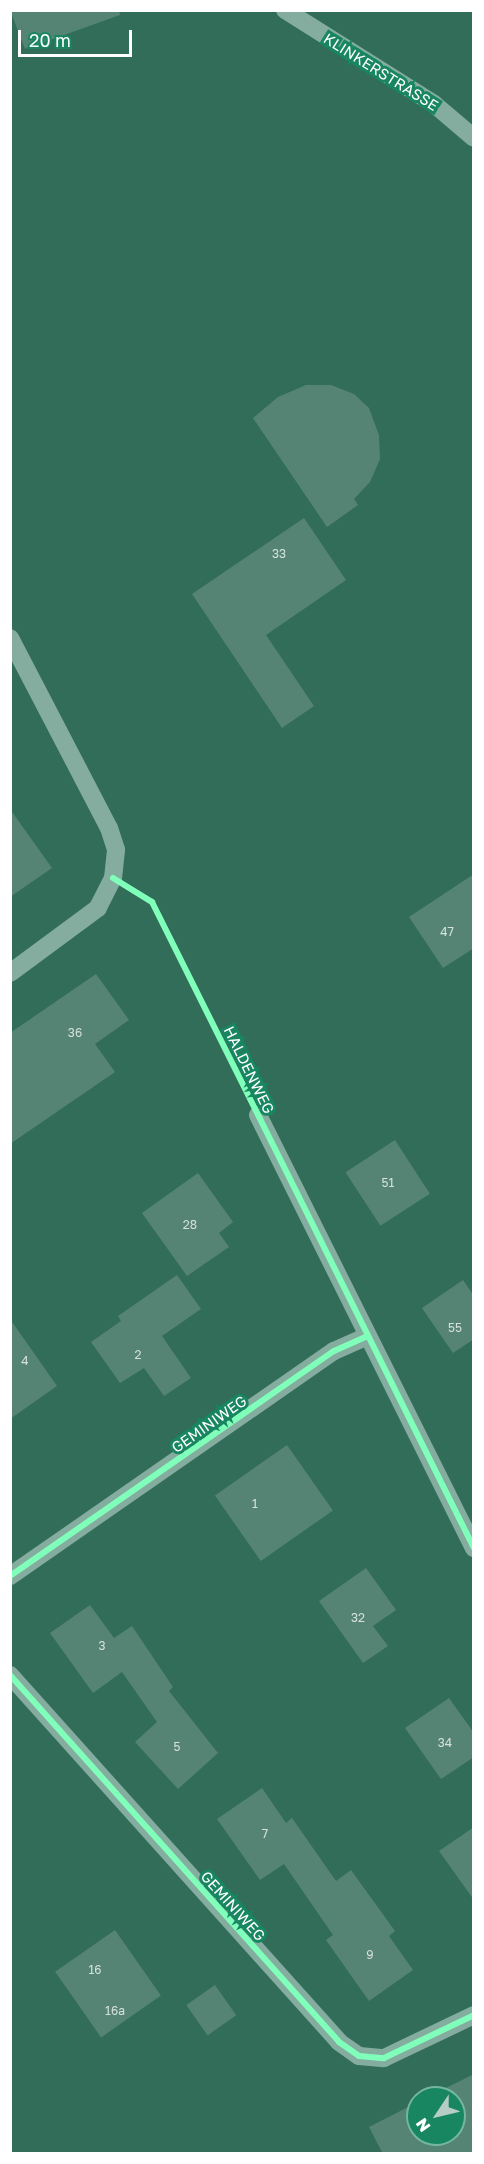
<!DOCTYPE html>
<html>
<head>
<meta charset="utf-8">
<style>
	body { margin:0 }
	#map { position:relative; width:484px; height:2164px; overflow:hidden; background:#316d59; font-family:"Golos Text",sans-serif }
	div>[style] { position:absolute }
	.building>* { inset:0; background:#568474; transform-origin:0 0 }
	.minor>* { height:18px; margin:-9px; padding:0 9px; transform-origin:9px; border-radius:9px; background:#84ac9f }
	.cycleway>* { height:6px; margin:-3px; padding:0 3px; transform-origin:3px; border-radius:3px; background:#80ffba }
	span { translate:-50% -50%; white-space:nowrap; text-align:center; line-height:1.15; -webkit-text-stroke:6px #188661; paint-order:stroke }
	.number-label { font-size:12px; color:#d5e0dc }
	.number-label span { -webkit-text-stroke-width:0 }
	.street-label { font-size:15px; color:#fff }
	.frame { position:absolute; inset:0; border:12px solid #fff; pointer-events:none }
	.north { position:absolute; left:406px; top:2086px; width:60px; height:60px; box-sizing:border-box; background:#188661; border:2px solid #74b6a0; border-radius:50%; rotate:235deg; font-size:16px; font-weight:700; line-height:24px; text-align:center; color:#fff }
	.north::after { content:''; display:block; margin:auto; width:21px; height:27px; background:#b7ccc5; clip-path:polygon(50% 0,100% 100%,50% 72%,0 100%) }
	.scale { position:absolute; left:18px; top:30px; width:114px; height:27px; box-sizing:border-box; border:3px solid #fff; border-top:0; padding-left:8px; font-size:18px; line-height:21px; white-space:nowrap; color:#fff; -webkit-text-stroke:4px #188661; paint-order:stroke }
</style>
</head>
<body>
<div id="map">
	<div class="building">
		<i style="clip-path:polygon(10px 10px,119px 10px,120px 15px,25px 49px)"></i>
		<i style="clip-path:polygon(306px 385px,331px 385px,354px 394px,369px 408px,379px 435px,380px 459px,370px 482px,354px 499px,358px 505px,327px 527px,253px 418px,278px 397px)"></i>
		<i style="clip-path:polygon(304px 518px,346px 580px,266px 635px,314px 706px,282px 728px,192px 594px)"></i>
		<i style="clip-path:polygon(10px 809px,52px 868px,10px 897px)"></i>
		<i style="clip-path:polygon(474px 874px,474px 948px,443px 968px,409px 917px)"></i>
		<i style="clip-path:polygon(96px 974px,129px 1020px,95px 1044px,115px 1072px,10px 1144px,10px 1033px)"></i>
		<i style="left:395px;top:1140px;width:64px;height:59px;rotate:57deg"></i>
		<i style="clip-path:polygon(198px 1173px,233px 1222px,219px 1233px,229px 1247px,187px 1276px,142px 1213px)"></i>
		<i style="clip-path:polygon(177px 1275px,201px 1309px,162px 1336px,191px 1378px,164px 1396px,144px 1368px,120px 1383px,91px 1342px,121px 1321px,118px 1316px)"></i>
		<i style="clip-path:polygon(463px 1280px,474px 1296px,474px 1339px,453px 1353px,422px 1308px)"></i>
		<i style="clip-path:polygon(10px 1319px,57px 1386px,10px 1419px)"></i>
		<i style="left:287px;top:1445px;width:80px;height:88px;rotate:55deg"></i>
		<i style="clip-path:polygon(366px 1568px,396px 1610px,373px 1626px,388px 1646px,363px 1663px,319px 1601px)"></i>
		<i style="clip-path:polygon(90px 1605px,114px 1638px,132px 1626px,173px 1687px,169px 1691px,218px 1753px,178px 1789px,135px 1742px,157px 1722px,122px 1672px,93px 1693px,50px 1633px)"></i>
		<i style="clip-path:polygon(449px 1698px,474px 1733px,474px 1757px,441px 1779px,405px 1728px)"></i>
		<i style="clip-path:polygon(262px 1788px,286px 1823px,292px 1818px,336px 1881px,351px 1870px,395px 1931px,389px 1936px,413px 1970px,369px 2001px,326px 1940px,333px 1935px,284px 1864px,260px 1880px,217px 1819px)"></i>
		<i style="clip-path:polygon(474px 1827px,474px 1900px,439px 1851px)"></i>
		<i style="left:115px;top:1930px;width:80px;height:73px;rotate:55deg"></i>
		<i style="left:215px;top:1985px;width:37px;height:35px;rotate:55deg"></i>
		<i style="clip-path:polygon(474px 2074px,474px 2154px,383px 2154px,369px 2127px,418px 2102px,418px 2134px,454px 2134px,454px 2098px,426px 2098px)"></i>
	</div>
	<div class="minor">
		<i style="left:285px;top:10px;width:176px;rotate:32.2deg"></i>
		<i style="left:434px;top:104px;width:52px;rotate:40.4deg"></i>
		<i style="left:10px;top:638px;width:214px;rotate:62.5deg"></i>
		<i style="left:109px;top:828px;width:23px;rotate:72deg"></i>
		<i style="left:116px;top:850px;width:28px;rotate:96deg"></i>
		<i style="left:113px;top:878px;width:34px;rotate:117deg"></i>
		<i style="left:98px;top:908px;width:109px;rotate:143.5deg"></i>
		<i style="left:258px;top:1115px;width:484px;rotate:63.5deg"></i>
		<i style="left:10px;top:1576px;width:394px;rotate:-34.8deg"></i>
		<i style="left:334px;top:1351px;width:35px;rotate:-24deg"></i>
		<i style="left:10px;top:1675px;width:493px;rotate:48.1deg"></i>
		<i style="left:339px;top:2042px;width:24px;rotate:35deg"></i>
		<i style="left:359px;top:2056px;width:25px;rotate:5deg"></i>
		<i style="left:384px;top:2058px;width:100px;rotate:-25.5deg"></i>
	</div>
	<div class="cycleway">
		<i style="left:113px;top:878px;width:46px;rotate:31.6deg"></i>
		<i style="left:152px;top:902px;width:722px;rotate:63.51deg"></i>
		<i style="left:10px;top:1576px;width:394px;rotate:-34.8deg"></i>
		<i style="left:334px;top:1351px;width:35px;rotate:-24deg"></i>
		<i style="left:10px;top:1675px;width:493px;rotate:48.1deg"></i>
		<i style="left:339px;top:2042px;width:24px;rotate:35deg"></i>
		<i style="left:359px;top:2056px;width:25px;rotate:5deg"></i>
		<i style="left:384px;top:2058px;width:100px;rotate:-25.5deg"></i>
	</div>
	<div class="number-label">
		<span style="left:279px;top:554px">33</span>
		<span style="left:447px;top:932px">47</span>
		<span style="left:75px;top:1033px">36</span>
		<span style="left:388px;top:1183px">51</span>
		<span style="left:190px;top:1225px">28</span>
		<span style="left:455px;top:1328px">55</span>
		<span style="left:138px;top:1355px">2</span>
		<span style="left:25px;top:1361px">4</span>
		<span style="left:255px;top:1504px">1</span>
		<span style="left:358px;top:1618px">32</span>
		<span style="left:102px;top:1646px">3</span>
		<span style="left:445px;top:1743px">34</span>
		<span style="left:177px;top:1747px">5</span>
		<span style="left:265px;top:1834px">7</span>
		<span style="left:370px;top:1955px">9</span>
		<span style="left:95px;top:1970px">16</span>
		<span style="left:115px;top:2011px">16a</span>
	</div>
	<div class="street-label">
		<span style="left:381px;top:72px;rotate:32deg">KLINKERSTRASSE</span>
		<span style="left:249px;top:1070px;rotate:64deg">HALDENWEG</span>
		<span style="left:209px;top:1424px;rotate:-35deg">GEMINIWEG</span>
		<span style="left:233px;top:1906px;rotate:48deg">GEMINIWEG</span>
	</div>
	<div class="frame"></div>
	<div class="north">N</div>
	<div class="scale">20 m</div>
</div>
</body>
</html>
